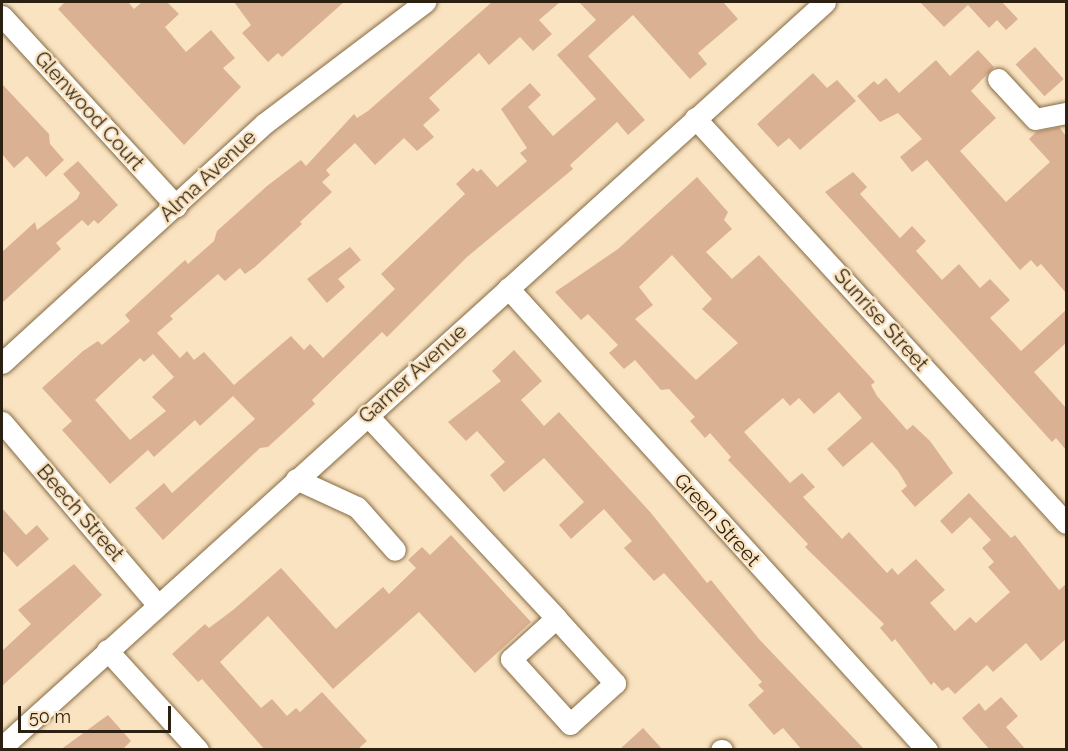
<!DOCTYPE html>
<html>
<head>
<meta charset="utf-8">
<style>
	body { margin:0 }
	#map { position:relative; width:1068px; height:751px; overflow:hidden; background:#fae3c1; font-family:Raleway,sans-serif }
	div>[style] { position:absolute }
	.building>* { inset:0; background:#dbb193; transform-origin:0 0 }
	.roads { filter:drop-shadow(0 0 2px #856b44) drop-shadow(0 0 2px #856b44) }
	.minor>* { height:21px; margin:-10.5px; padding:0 10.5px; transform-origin:10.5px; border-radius:10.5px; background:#fff }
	span { translate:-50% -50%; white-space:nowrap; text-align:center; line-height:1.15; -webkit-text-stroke:5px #fae3c1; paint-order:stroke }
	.street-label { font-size:20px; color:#2c2111 }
	.frame { position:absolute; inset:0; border:3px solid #2c2111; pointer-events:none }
	.scale { position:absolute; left:18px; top:706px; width:153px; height:27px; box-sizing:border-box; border:3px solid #2c2111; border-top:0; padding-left:8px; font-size:18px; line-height:21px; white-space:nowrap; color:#2c2111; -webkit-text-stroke:4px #fae3c1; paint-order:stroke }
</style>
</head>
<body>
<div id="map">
	<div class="building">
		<i style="clip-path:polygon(65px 2px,128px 2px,134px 9px,142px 2px,167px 2px,179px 14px,165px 27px,186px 52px,211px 30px,235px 58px,223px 68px,241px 87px,184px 145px,58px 9px)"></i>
		<i style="clip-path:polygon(234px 2px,344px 2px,282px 57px,278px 53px,268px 62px,242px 33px,251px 25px)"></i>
		<i style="clip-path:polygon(evenodd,492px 2px,560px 2px,539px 20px,552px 34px,533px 51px,520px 37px,489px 65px,479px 53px,429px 98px,440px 110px,423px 125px,434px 137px,417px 151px,404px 138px,375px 165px,355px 143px,326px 170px,330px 175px,322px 182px,332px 192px,300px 222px,302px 224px,255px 267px,245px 274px,240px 268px,225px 281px,218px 274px,170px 316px,173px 319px,157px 333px,180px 358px,187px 351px,194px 360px,204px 352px,234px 385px,291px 336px,304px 350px,310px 344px,323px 358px,395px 289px,381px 274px,465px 194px,456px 184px,473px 168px,477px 172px,481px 169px,497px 187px,527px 161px,520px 153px,527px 148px,501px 109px,530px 83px,541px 95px,528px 107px,553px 136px,596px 99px,557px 55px,596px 20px,579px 2px,723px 2px,738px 19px,698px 53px,707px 64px,690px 79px,633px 15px,588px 56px,645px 120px,628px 135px,617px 122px,570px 165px,573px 169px,467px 257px,387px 337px,382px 332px,312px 400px,315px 404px,268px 447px,260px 448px,163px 540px,135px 508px,164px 483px,172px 493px,255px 419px,233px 396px,200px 426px,195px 420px,154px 457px,148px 450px,110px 484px,62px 430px,72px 421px,42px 388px,83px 351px,98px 341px,102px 345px,130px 321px,125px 315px,185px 260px,188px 264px,214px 241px,217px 231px,267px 186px,301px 160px,306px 166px,354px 114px,357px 118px,368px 111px,492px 2px,153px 354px,174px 377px,152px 397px,166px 411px,130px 440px,95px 400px,140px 358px,144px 362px,153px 354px)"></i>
		<i style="clip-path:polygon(920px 2px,1002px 2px,1018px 19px,1006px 30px,997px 20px,989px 28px,968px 5px,944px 27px)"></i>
		<i style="left:1035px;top:47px;width:43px;height:26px;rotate:48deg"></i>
		<i style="clip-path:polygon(978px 50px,994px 67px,971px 91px,996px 118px,960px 151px,1006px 202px,1050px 162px,1029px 139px,1036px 132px,1059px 127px,1066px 136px,1066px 293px,1041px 264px,1037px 267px,1031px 260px,1020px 270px,927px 160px,912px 172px,900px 157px,922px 139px,898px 113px,880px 122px,857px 96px,874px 81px,878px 85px,886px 78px,899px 93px,936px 60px,950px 76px)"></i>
		<i style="clip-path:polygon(813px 73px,827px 88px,837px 80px,856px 101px,800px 150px,789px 138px,778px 147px,757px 124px)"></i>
		<i style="clip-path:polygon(2px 84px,49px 134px,50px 144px,64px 160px,46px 177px,27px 156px,14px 168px,2px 154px)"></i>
		<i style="clip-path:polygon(78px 161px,118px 205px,98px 224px,94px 220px,88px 226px,82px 220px,56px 243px,61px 249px,2px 303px,2px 252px,35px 222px,37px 230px,77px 199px,80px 193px,63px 174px)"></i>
		<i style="clip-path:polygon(853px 172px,867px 187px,860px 194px,900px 238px,912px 226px,926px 241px,916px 251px,942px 280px,959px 264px,980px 288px,990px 279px,1010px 300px,990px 318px,1021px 351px,1066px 310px,1066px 343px,1034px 372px,1066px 408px,1066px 450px,1056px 438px,1052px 442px,825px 192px)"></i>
		<i style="clip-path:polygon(evenodd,697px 177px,728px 212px,724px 220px,732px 229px,706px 252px,732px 279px,759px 255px,875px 382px,871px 385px,877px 396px,907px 430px,913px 425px,930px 441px,953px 473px,915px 507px,901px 491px,907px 486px,898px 471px,872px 442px,843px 467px,827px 449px,862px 418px,839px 392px,814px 414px,799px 398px,790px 406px,783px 398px,744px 432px,790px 483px,802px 473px,815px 487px,803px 497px,842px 539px,849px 532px,887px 573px,892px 568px,898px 575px,916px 559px,945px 590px,930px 603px,955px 631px,970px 617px,976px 623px,1010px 592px,988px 567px,994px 562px,982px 548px,991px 540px,970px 517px,952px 534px,940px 521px,969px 493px,1011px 538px,1015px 535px,1059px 590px,1066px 584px,1066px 639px,1041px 661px,1026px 643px,993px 672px,987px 665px,955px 694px,948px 687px,942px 691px,934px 682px,931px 685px,895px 639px,892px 642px,880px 628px,884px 624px,805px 547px,808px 544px,728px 460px,731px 457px,710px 433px,705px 438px,690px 421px,695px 417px,669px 389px,661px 390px,635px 360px,624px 369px,609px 353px,618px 345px,588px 314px,581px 320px,555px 292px,618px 249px,697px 177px,672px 255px,712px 299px,702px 309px,738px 343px,696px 380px,635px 319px,653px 305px,639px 287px,672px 255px)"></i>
		<i style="clip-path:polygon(350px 247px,361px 260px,338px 279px,345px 287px,327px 303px,307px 279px)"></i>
		<i style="clip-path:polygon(514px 350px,542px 381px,521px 400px,544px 426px,559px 412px,651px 513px,707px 583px,711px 580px,759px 639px,865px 750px,802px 750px,783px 728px,774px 735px,748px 705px,764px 691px,758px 685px,762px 682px,664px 573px,654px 581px,624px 548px,632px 541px,604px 509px,571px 539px,559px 525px,584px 502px,544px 458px,504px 492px,490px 475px,505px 462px,477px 431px,466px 441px,448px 422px,501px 381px,492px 371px)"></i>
		<i style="clip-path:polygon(2px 508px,26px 535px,37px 525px,49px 539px,17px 567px,2px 550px)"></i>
		<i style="clip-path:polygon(451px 535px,531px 622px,475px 673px,419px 612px,333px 689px,268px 616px,220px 662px,261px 708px,272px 699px,287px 716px,296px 708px,300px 712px,322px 692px,367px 741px,357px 750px,265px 750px,202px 679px,198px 682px,172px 654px,205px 624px,209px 628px,233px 610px,281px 568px,336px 629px,383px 587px,389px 594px,416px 568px,408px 560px,422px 547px,430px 555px)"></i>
		<i style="clip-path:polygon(74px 564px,102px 595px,2px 686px,2px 651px,31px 624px,18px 610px)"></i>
		<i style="clip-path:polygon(1001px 697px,1018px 716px,1006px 727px,1026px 750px,990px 750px,962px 718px,979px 703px,985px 711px)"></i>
		<i style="clip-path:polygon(108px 715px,131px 741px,122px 750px,60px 750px)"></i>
		<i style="clip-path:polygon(643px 728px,663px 750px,619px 750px)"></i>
	</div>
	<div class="roads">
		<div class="minor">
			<i style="left:2px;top:16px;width:258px;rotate:47.5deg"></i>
			<i style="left:998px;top:79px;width:54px;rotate:47.2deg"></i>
			<i style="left:1035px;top:119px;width:32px;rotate:-11deg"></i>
			<i style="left:695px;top:118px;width:549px;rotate:47.51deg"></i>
			<i style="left:508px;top:288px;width:624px;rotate:47.79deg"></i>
			<i style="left:2px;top:363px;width:356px;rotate:-42.4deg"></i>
			<i style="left:265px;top:123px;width:201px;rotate:-37.1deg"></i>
			<i style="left:367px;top:415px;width:277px;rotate:47deg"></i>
			<i style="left:556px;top:618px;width:88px;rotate:47.8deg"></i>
			<i style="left:615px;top:683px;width:61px;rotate:137.7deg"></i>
			<i style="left:570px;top:724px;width:88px;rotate:-132.2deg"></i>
			<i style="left:511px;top:659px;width:61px;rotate:-42.3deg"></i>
			<i style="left:2px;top:422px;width:240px;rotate:49.6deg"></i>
			<i style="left:296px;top:479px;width:67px;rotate:24.7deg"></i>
			<i style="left:357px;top:507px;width:57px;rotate:48.5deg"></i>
			<i style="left:107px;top:650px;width:135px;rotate:47.7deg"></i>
			<i style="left:2px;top:747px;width:1110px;rotate:-42.15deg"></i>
			<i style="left:721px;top:750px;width:1px"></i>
		</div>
	</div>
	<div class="street-label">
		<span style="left:89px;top:111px;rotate:48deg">Glenwood Court</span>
		<span style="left:208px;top:176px;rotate:-43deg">Alma Avenue</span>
		<span style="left:881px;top:320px;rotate:48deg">Sunrise Street</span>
		<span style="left:413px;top:374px;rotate:-42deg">Garner Avenue</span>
		<span style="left:80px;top:513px;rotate:49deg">Beech Street</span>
		<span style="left:717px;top:520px;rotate:48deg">Green Street</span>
	</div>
	<div class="frame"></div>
	<div class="scale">50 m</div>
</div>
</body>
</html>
